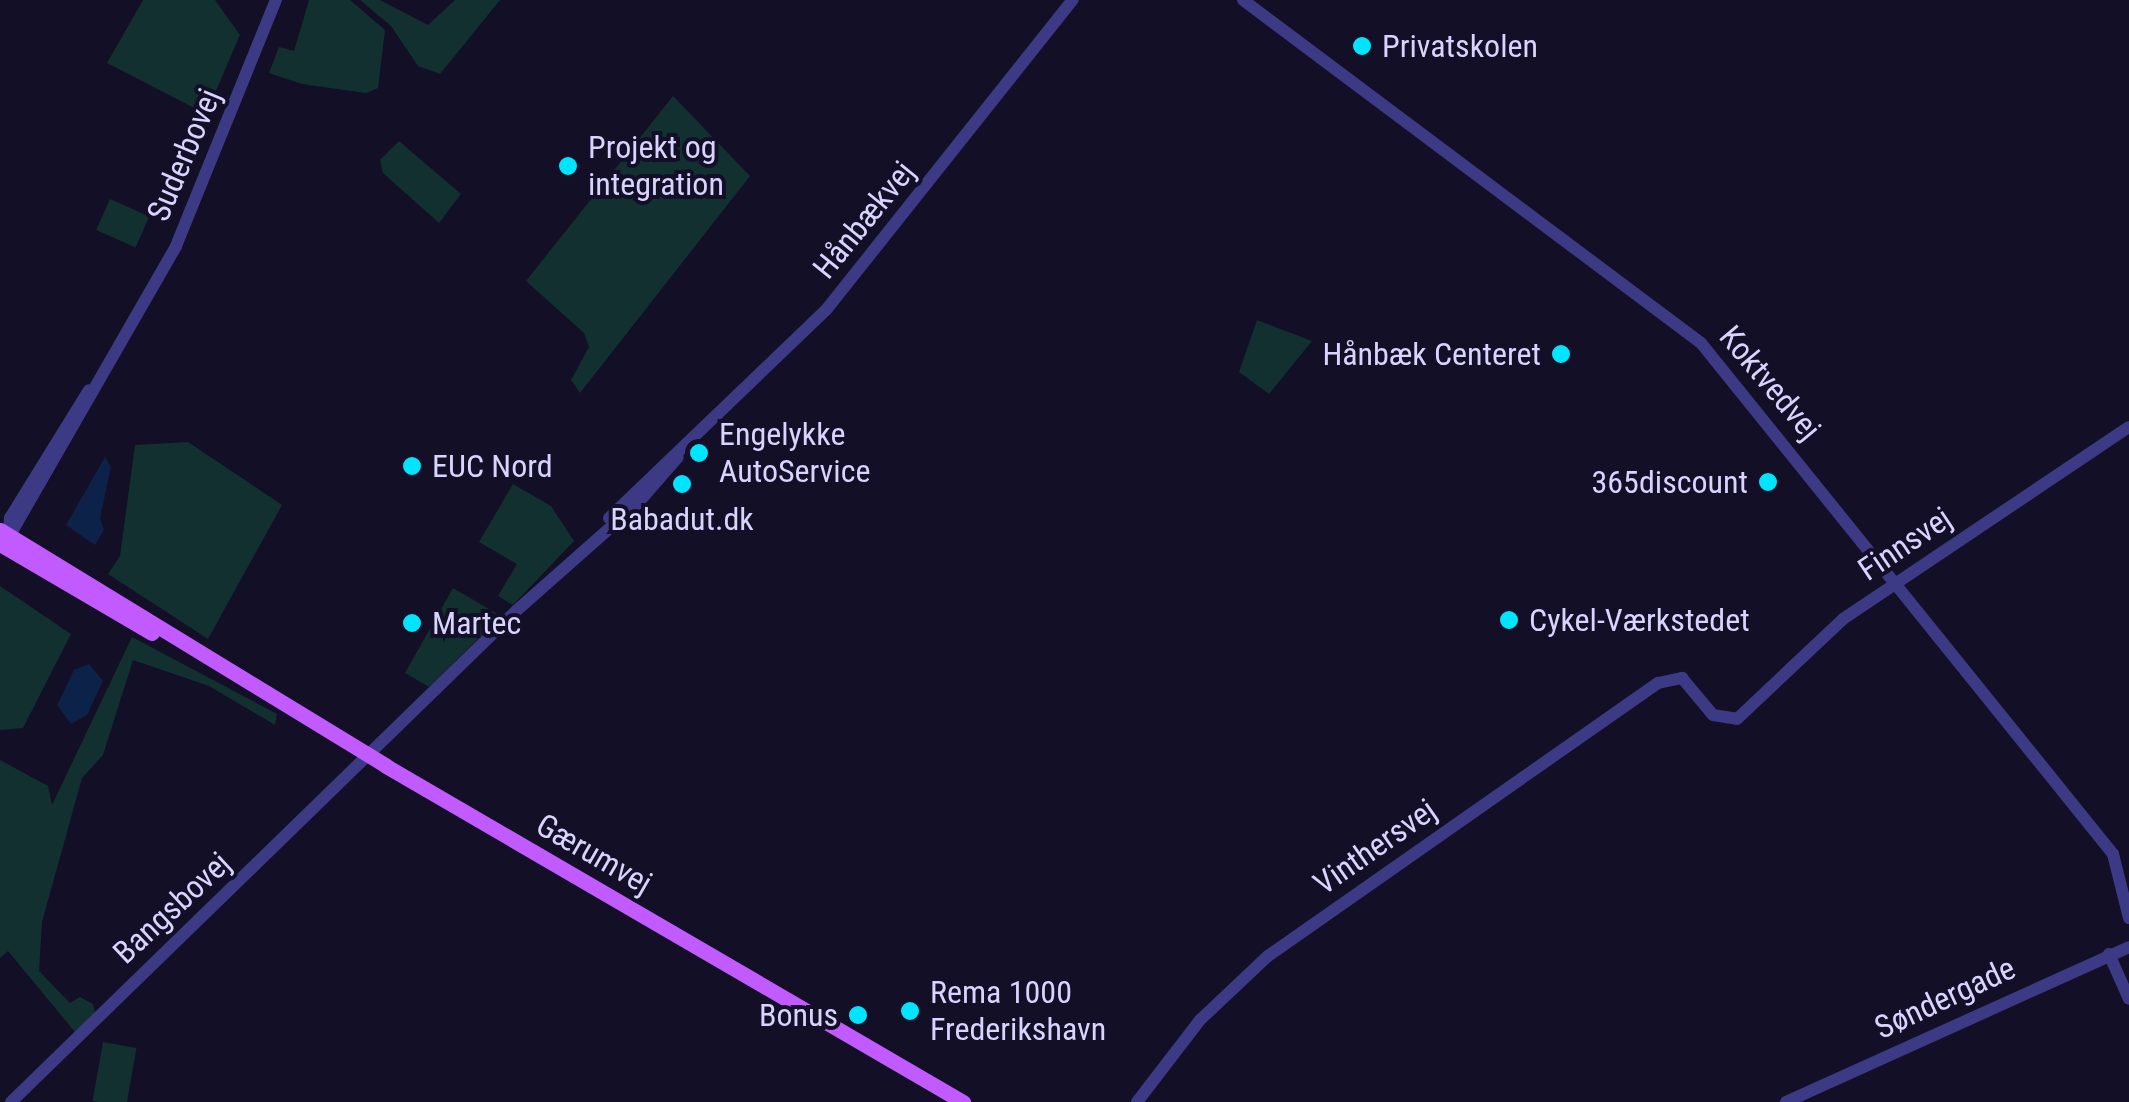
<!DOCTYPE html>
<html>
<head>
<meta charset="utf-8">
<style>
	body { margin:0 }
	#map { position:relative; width:2129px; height:1102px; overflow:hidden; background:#130f26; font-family:"Roboto Condensed",sans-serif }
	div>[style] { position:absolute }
	.green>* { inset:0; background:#12302f; transform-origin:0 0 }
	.water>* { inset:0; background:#0c2248 }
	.minor>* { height:12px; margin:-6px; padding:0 6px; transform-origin:6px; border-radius:6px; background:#3d3a85 }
	.major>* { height:15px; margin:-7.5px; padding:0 7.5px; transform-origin:7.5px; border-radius:7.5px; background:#c25bff }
	.dots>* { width:28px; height:28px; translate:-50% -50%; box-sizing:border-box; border:5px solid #130f26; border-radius:50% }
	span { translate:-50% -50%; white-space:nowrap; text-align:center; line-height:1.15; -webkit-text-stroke:8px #130f26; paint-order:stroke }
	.poi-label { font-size:32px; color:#d9d4ff }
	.left { translate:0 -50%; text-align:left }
	.right { translate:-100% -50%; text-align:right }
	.street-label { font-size:32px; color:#d9d4ff }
</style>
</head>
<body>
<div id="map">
	<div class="green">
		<i style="clip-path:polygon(143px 0,215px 0,240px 35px,206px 114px,107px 63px)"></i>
		<i style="clip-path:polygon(309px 0,350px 0,385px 30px,378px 88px,366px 93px,302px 84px,269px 73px,279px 47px,294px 51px)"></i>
		<i style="clip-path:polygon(360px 0,380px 0,428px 25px,455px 0,500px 0,440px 74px,418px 66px,391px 26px)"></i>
		<i style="clip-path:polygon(673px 96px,750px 176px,580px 393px,571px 380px,589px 347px,584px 333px,526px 281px)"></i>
		<i style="clip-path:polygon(399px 141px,461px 194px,439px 223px,383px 173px,380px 160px)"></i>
		<i style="left:110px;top:199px;width:43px;height:34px;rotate:24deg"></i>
		<i style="clip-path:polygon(1257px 320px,1312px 341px,1269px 394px,1239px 372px)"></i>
		<i style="clip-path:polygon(188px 442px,282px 505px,208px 639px,108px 574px,120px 556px,135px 445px)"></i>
		<i style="clip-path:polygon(513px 484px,551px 506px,574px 541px,513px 605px,498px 596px,517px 564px,479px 542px)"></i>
		<i style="clip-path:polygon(0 586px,71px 634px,23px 728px,0 730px)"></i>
		<i style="clip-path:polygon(453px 588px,501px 616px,429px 687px,405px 673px)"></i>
		<i style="clip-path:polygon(132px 637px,277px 714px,275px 725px,209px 686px,133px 660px,103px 755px,82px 778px,42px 922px,39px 971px,70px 1003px,80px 997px,93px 1004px,95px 1013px,75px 1032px,8px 951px,0 958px,0 760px,48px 786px,52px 805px)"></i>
		<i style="left:103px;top:1042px;width:34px;height:60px;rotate:10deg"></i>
	</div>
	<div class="water">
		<i style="clip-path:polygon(105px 457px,111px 467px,100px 518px,104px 530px,95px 545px,66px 525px)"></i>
		<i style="clip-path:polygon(89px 664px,103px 681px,87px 715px,71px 724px,57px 705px,74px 670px)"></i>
	</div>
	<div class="minor">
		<i style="left:1243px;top:0;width:572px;rotate:36.83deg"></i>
		<i style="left:1701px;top:343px;width:656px;rotate:51.12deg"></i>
		<i style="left:2113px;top:854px;width:66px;rotate:76deg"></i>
		<i style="left:609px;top:518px;width:301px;rotate:-43.8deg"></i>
		<i style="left:826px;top:310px;width:396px;rotate:-51.5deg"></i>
		<i style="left:9px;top:536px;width:18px;rotate:-87deg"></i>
		<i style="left:10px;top:518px;width:150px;rotate:-58.3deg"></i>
		<i style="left:6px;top:542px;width:341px;rotate:-60.1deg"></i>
		<i style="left:176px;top:246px;width:266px;rotate:-67.9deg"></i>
		<i style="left:2109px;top:954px;width:49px;rotate:66deg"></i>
		<i style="left:11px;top:1102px;width:704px;rotate:-44.19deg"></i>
		<i style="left:516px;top:611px;width:162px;rotate:-41.5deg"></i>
		<i style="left:637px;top:504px;width:62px;rotate:-48.9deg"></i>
		<i style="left:1137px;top:1102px;width:103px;rotate:-52.5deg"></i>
		<i style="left:1200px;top:1020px;width:93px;rotate:-43.3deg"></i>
		<i style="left:1268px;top:956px;width:476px;rotate:-35deg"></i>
		<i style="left:1658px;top:683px;width:25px;rotate:-12deg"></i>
		<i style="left:1682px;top:678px;width:48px;rotate:50deg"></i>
		<i style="left:1713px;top:715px;width:24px;rotate:9deg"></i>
		<i style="left:1737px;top:719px;width:146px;rotate:-43.3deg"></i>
		<i style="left:1843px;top:619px;width:344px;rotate:-33.9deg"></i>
		<i style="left:1786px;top:1102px;width:376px;rotate:-24.3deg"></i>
	</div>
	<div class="major">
		<i style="left:0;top:530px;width:452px;rotate:31.4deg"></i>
		<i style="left:386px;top:766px;width:668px;rotate:30.21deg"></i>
		<i style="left:0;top:544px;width:176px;rotate:30.4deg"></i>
	</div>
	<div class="dots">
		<i style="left:1362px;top:46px;background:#00e5ff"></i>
		<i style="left:568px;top:166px;background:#00e5ff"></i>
		<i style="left:1561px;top:354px;background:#00e5ff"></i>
		<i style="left:699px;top:453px;background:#00e5ff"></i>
		<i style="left:412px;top:466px;background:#00e5ff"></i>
		<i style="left:1768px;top:482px;background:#00e5ff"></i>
		<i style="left:682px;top:484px;background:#00e5ff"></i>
		<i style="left:1509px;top:620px;background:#00e5ff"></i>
		<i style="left:412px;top:623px;background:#00e5ff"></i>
		<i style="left:910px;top:1011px;background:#00e5ff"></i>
		<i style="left:858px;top:1015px;background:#00e5ff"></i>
	</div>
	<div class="poi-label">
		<span class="left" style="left:1382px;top:46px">Privatskolen</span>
		<span class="left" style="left:588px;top:166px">Projekt og<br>integration</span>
		<span class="right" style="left:1541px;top:354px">Hånbæk Centeret</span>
		<span class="left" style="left:719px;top:453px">Engelykke<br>AutoService</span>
		<span class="left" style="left:432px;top:466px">EUC Nord</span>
		<span class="right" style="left:1748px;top:482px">365discount</span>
		<span style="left:682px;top:519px">Babadut.dk</span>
		<span class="left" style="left:1529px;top:620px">Cykel-Værkstedet</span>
		<span class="left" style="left:432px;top:623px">Martec</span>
		<span class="left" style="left:930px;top:1011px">Rema 1000<br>Frederikshavn</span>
		<span class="right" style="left:838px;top:1015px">Bonus</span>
	</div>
	<div class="street-label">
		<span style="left:184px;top:155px;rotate:-67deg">Suderbovej</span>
		<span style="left:864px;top:220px;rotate:-51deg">Hånbækvej</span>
		<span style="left:1770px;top:383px;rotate:50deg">Koktvedvej</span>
		<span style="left:1905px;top:544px;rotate:-34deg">Finnsvej</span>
		<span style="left:1375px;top:847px;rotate:-35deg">Vinthersvej</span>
		<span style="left:594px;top:854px;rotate:30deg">Gærumvej</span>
		<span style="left:172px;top:908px;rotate:-43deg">Bangsbovej</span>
		<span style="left:1945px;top:998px;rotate:-25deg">Søndergade</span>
	</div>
</div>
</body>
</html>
